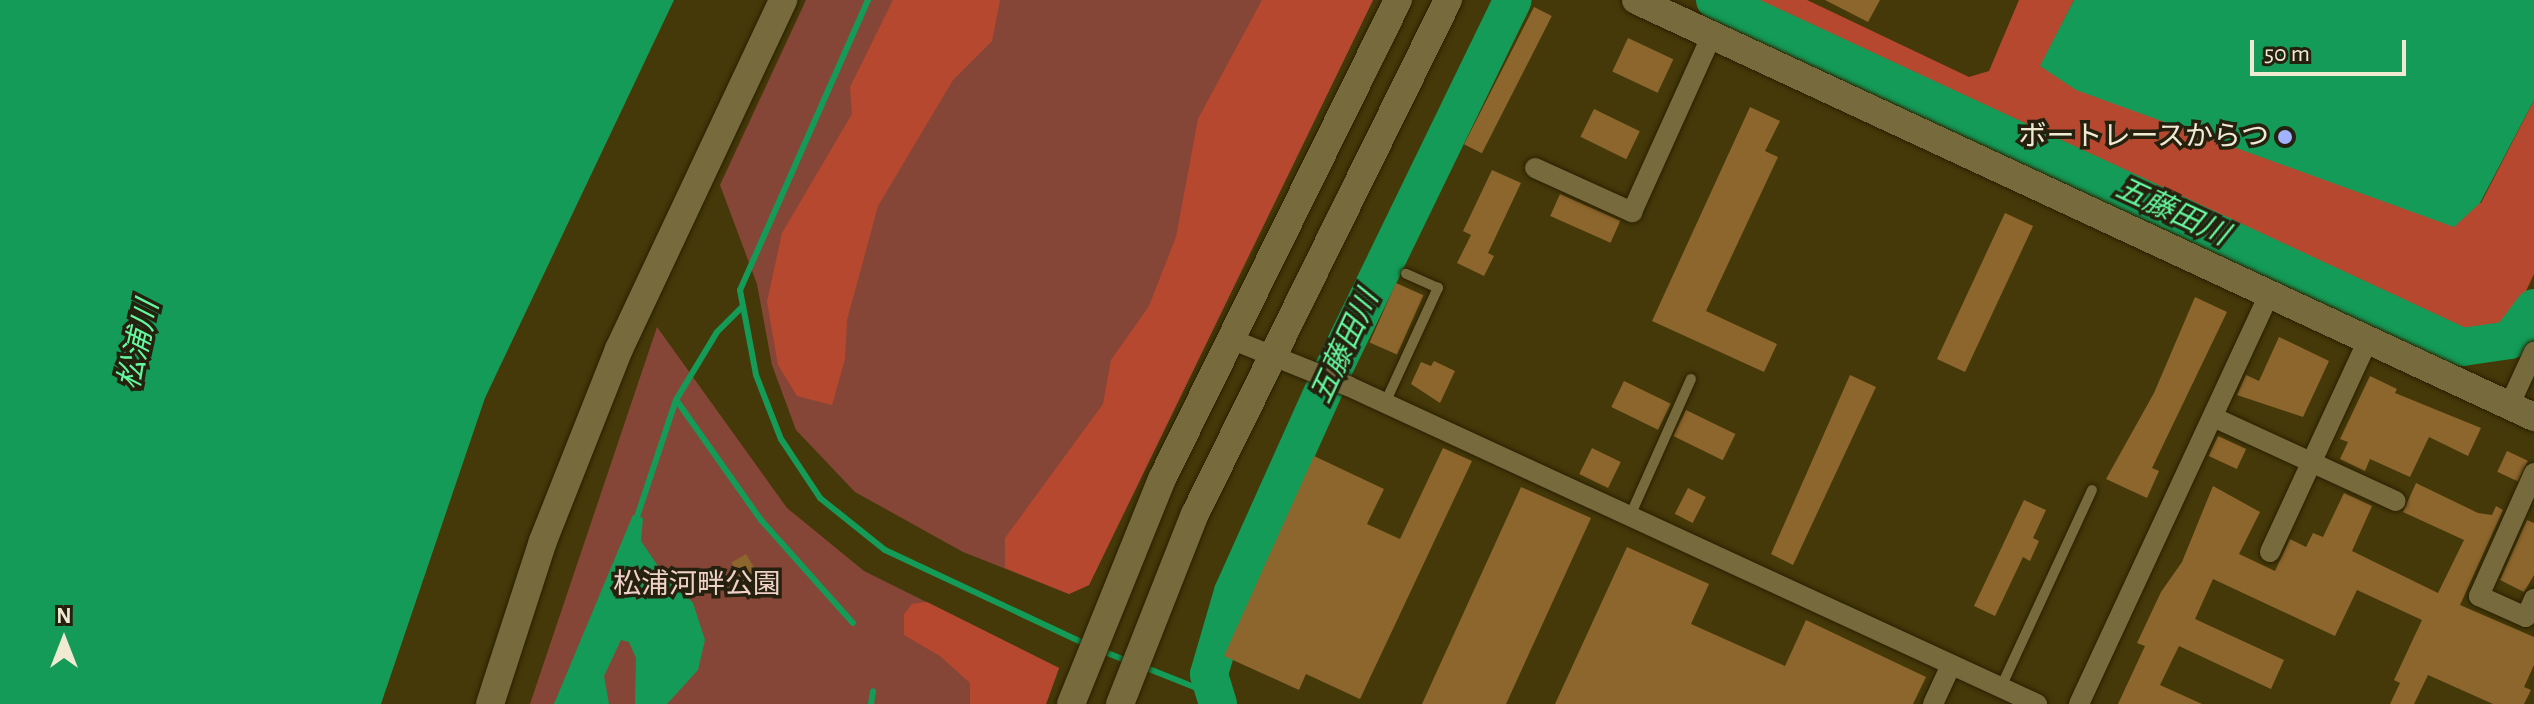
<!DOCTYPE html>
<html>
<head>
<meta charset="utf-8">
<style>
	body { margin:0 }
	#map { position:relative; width:2534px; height:704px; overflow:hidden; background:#453909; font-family:"Alegreya Sans","Noto Sans JP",sans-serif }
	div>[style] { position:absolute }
	.green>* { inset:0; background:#864637 }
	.forest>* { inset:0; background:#b64830 }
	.water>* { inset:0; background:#139b57 }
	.stream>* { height:6px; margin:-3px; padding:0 3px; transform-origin:3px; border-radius:3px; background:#139b57 }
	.river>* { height:38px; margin:-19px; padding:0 19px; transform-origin:19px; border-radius:19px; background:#139b57 }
	.building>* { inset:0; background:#8d662d; transform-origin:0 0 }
	.roads { filter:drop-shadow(0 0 2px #292000) drop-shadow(0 0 2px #292000) }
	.lane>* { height:10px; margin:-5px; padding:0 5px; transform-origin:5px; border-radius:5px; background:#776b3e }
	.street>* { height:20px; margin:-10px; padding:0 10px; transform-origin:10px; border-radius:10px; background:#776b3e }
	.secondary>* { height:28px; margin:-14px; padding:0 14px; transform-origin:14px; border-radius:14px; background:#776b3e }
	.dots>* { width:22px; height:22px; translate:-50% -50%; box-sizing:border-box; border:4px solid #26200e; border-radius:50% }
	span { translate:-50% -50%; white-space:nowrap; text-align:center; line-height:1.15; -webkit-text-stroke:7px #26200e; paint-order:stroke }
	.poi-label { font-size:28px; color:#f1ead2 }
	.right { translate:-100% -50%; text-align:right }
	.park-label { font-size:28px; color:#efd1c9 }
	.water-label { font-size:30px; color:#64f9a0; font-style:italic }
	.north { position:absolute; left:24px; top:600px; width:80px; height:80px; -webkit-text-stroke:6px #26200e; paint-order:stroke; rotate:0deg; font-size:22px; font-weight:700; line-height:32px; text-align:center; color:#f1ead2 }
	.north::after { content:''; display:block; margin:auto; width:28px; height:36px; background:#f1ead2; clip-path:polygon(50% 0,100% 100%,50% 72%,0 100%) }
	.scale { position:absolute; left:2250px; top:40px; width:156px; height:36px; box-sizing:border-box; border:4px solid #f1ead2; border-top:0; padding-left:10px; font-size:24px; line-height:28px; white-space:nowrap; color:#f1ead2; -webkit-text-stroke:6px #26200e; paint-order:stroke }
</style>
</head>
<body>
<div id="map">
	<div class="green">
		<i style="clip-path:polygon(806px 0,1373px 0,1089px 585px,1069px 594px,963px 552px,855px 492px,796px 430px,772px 365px,757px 284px,720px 185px)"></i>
		<i style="clip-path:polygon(657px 327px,787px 508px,864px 571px,1059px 668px,1046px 704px,530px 704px)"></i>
	</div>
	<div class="forest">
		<i style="clip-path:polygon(893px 0,1000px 0,992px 41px,953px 80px,878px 206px,847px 320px,845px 359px,832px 405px,797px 396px,778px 365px,767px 302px,782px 233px,852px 114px,850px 87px)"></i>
		<i style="clip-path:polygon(1262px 0,1373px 0,1089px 585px,1069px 594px,1005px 568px,1005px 538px,1103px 404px,1111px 360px,1149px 306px,1176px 237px,1198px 119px)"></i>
		<i style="clip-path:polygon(1739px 0,1807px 0,1969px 77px,1989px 71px,2019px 0,2074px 0,2041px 66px,2481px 203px,2534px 100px,2534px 274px,2512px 321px,2492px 333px,2469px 336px)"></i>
		<i style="clip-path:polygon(927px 602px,1059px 668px,1046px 704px,970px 704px,970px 683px,940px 656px,904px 635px,904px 614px,912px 604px)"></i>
	</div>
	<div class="water">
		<i style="clip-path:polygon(0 0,674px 0,485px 398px,381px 704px,0 704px)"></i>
		<i style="clip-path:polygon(2074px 0,2534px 0,2534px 100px,2480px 203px,2454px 227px,2076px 90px,2040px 66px)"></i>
		<i style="clip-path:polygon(633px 515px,643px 518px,641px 541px,660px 569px,693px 603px,705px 640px,698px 670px,667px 704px,635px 704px,636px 658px,629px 642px,621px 640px,604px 676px,609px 704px,554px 704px)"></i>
	</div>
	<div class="stream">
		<i style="left:868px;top:0;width:317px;rotate:113.8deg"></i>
		<i style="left:740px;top:290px;width:86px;rotate:79.3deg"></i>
		<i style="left:756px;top:375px;width:69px;rotate:68.7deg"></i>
		<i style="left:781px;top:439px;width:71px;rotate:56.5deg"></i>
		<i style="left:820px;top:498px;width:83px;rotate:38.7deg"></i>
		<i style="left:885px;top:550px;width:222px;rotate:25.1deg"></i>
		<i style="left:677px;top:401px;width:146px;rotate:54.8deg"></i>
		<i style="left:761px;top:520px;width:138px;rotate:48.2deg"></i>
		<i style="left:635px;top:523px;width:130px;rotate:-71.6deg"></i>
		<i style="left:676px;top:400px;width:79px;rotate:-58.9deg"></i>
		<i style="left:717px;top:332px;width:37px;rotate:-45deg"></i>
		<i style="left:1100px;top:650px;width:32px;rotate:22deg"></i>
		<i style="left:1144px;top:667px;width:73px;rotate:21.7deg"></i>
		<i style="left:871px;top:704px;width:13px;rotate:-81deg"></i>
	</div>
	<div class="river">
		<i style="left:1715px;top:0;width:824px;rotate:24.92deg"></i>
		<i style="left:2462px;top:347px;width:49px;rotate:-8.3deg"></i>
		<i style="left:2510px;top:340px;width:40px;rotate:-53deg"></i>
		<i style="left:1218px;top:704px;width:31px;rotate:-107deg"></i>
		<i style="left:1209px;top:674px;width:85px;rotate:-73.7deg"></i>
		<i style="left:1233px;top:592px;width:243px;rotate:-65.8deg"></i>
		<i style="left:1333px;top:370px;width:411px;rotate:-64.1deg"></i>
	</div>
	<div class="building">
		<i style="clip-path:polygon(1825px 0,1880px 0,1868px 22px)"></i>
		<i style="left:1534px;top:7px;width:20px;height:154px;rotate:27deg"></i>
		<i style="left:1628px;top:38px;width:50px;height:37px;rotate:25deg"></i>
		<i style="clip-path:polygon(1750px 107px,1780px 121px,1765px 151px,1778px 157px,1706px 311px,1777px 344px,1764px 372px,1652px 321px)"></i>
		<i style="left:1594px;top:109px;width:51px;height:31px;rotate:26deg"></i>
		<i style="clip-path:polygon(1492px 170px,1521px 183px,1488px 253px,1494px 256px,1484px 276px,1457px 263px,1471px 235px,1463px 231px)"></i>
		<i style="left:1560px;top:194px;width:66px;height:24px;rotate:24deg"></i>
		<i style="left:2005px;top:213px;width:31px;height:161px;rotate:25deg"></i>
		<i style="left:1396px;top:283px;width:30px;height:65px;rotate:24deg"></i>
		<i style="clip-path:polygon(2195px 297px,2227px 312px,2152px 468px,2159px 471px,2147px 498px,2106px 479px,2154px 393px)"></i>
		<i style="clip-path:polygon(2279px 337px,2329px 361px,2303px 417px,2237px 395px,2246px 375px,2259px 381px)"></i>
		<i style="clip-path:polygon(1434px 361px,1455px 371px,1440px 403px,1411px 384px,1421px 362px,1431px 366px)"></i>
		<i style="clip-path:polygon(1850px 375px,1876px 387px,1793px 565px,1771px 554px)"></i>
		<i style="clip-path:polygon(2370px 376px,2397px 389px,2395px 393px,2481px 428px,2468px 456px,2429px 437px,2410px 477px,2370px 459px,2365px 471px,2340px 459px,2348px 442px,2340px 439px)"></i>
		<i style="left:1624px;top:381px;width:52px;height:29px;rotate:26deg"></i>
		<i style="left:1686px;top:410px;width:55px;height:29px;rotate:26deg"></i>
		<i style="left:2218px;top:436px;width:31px;height:22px;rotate:25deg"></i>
		<i style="clip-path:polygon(1443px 448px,1472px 461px,1360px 699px,1306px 674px,1299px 690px,1224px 656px,1314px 456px,1384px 489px,1367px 524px,1400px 539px)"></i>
		<i style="left:1592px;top:448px;width:32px;height:29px;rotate:26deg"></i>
		<i style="left:2507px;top:451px;width:23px;height:23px;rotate:25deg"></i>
		<i style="clip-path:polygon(2416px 483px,2478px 513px,2492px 515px,2496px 506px,2503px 510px,2460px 605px,2534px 637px,2534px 665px,2524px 687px,2531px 690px,2524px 704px,2493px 704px,2428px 675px,2414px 704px,2390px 704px,2400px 683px,2394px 680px,2422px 620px,2357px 590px,2335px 636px,2213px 579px,2195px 619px,2284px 660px,2271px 689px,2179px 646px,2160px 685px,2202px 704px,2118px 704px,2145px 646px,2137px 643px,2161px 592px,2182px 562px,2213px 486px,2260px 512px,2239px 554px,2275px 571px,2290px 539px,2306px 547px,2313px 533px,2323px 537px,2344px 493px,2372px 506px,2352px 551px,2438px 593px,2464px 540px,2403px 512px)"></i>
		<i style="clip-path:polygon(1521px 487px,1591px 518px,1506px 704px,1422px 704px)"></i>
		<i style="left:1688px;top:488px;width:20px;height:29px;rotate:27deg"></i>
		<i style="clip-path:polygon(2024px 500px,2046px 510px,2033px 538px,2039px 541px,2030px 561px,2023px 557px,1995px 616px,1974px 606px)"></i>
		<i style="clip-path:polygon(2527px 520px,2534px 523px,2534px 575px,2524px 592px,2500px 580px)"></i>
		<i style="clip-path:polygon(1627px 547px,1709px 584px,1691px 624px,1785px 666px,1806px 620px,1926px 677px,1913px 704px,1555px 704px)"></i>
		<i style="left:746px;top:554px;width:23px;height:17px;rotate:59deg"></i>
	</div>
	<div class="roads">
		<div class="lane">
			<i style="left:1385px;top:403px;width:127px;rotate:-65.3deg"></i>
			<i style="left:1438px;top:288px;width:35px;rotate:-156deg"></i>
			<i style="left:1630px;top:516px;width:150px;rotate:-66deg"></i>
			<i style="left:2001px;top:687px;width:217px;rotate:-65.2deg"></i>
		</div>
		<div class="street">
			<i style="left:1535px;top:168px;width:107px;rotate:24.4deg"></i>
			<i style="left:1632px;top:212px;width:194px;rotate:-65.7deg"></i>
			<i style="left:1228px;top:338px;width:129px;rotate:21.8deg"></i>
			<i style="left:1348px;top:386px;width:759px;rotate:24.78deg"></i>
			<i style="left:2509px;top:406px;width:60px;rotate:-65.2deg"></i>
			<i style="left:2213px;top:417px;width:201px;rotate:24.7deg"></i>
			<i style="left:2534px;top:473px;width:135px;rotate:114.1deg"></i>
			<i style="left:2479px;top:596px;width:51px;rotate:24.1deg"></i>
			<i style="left:2526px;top:617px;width:20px;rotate:-66deg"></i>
			<i style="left:2270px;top:552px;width:234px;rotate:-65.2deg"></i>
			<i style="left:1933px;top:704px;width:43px;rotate:-65.2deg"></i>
			<i style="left:2079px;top:704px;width:452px;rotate:-65.1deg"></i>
		</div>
		<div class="secondary">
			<i style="left:1636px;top:0;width:990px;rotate:24.91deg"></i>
			<i style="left:490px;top:704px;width:171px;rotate:-72deg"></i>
			<i style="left:543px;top:541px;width:206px;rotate:-68.4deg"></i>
			<i style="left:619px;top:349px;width:386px;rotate:-64.8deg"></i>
			<i style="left:1071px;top:704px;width:243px;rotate:-68deg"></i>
			<i style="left:1162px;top:479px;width:534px;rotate:-63.77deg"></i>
			<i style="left:1120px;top:704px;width:204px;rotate:-68.5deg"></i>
			<i style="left:1195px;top:514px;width:573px;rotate:-63.79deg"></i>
		</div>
	</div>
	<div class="dots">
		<i style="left:2285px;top:137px;background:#a2b2fd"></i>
	</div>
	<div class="poi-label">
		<span class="right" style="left:2269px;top:137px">ボートレースからつ</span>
	</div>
	<div class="park-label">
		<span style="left:697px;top:585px">松浦河畔公園</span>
	</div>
	<div class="water-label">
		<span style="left:2172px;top:212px;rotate:25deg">五藤田川</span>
		<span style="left:139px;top:345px;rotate:-77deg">松浦川</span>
		<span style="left:1345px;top:347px;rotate:-65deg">五藤田川</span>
	</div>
	<div class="north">N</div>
	<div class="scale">50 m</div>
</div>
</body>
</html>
